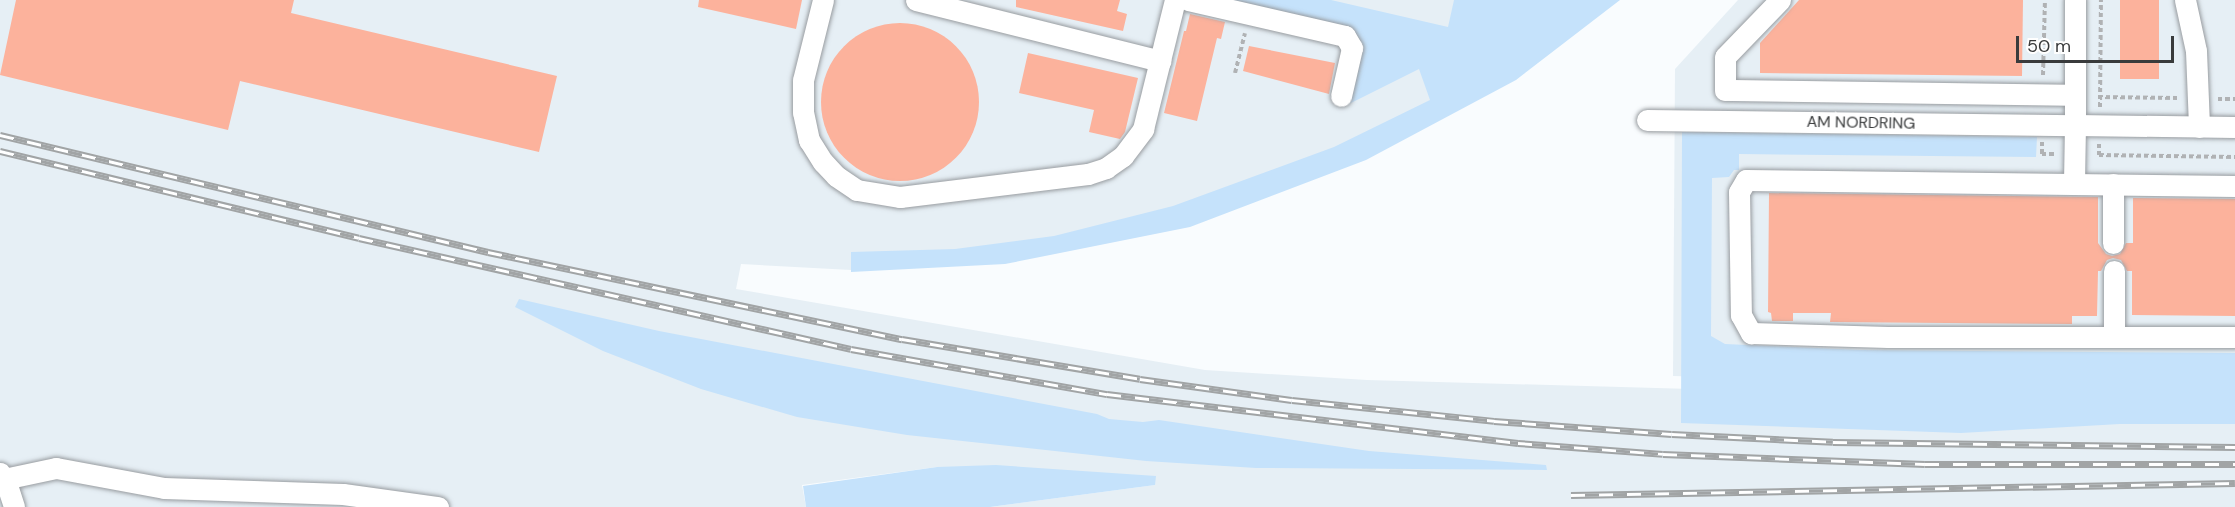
<!DOCTYPE html>
<html>
<head>
<meta charset="utf-8">
<style>
	body { margin:0 }
	#map { position:relative; width:2235px; height:507px; overflow:hidden; background:#f9fcfe; font-family:"DM Sans",sans-serif }
	div>[style] { position:absolute }
	.built>* { inset:0; background:#e6eff5 }
	.green>* { inset:0; background:#c5e2fb }
	.building>* { inset:0; background:#fcb29c; transform-origin:0 0 }
	.round { border-radius:50% }
	.path>* { height:4px; margin-top:-2px; transform-origin:0; background:repeating-linear-gradient(90deg,#b0b2b4 0 4.5px,transparent 0 7.5px) }
	.roads { filter:drop-shadow(0 0 2px #989ca0) drop-shadow(0 0 2px #989ca0) }
	.minor>* { height:21px; margin:-10.5px; padding:0 10.5px; transform-origin:10.5px; border-radius:10.5px; background:#fff }
	.rail>* { height:7px; margin-top:-3.5px; transform-origin:0; background:repeating-linear-gradient(90deg,#fff 0 14px,#a1a4a5 0 28px); box-sizing:border-box; border-block:2px solid #a1a4a5 }
	span { translate:-50% -50%; white-space:nowrap; text-align:center; line-height:1.15; -webkit-text-stroke:4.5px #fff; paint-order:stroke }
	.street-label { font-size:16px; color:#393b3c }
	.scale { position:absolute; left:2016px; top:36px; width:158px; height:27px; box-sizing:border-box; border:3px solid #393b3c; border-top:0; padding-left:8px; font-size:18px; line-height:21px; white-space:nowrap; color:#393b3c; -webkit-text-stroke:4px #fff; paint-order:stroke }
</style>
</head>
<body>
<div id="map">
	<div class="built">
		<i style="clip-path:polygon(0 0,1617px 0,1427px 124px,1005px 263px,851px 270px,741px 264px,736px 289px,1205px 370px,1367px 380px,2235px 404px,2235px 507px,990px 507px,1155px 485px,937px 467px,802px 485px,806px 507px,0 507px)"></i>
		<i style="clip-path:polygon(1738px 0,2235px 0,2235px 390px,1673px 376px,1675px 69px)"></i>
	</div>
	<div class="green">
		<i style="clip-path:polygon(1231px 0,1331px 0,1448px 27px,1454px 0,1620px 0,1516px 80px,1366px 160px,1190px 227px,1005px 264px,851px 272px,851px 252px,955px 249px,1054px 236px,1173px 206px,1334px 147px,1430px 100px,1419px 69px,1347px 105px,1360px 47px)"></i>
		<i style="clip-path:polygon(1682px 132px,2037px 137px,2036px 157px,1739px 154px,1739px 170px,1734px 170px,1729px 177px,1712px 178px,1711px 336px,1725px 344px,1860px 350px,2235px 353px,2235px 424px,2120px 424px,1961px 433px,1681px 423px)"></i>
		<i style="clip-path:polygon(519px 299px,659px 331px,1097px 414px,1109px 419px,1143px 422px,1159px 420px,1369px 451px,1546px 465px,1547px 470px,1256px 468px,1146px 461px,907px 435px,797px 417px,701px 389px,603px 351px,515px 307px)"></i>
		<i style="clip-path:polygon(996px 465px,1156px 476px,1155px 485px,990px 507px,806px 507px,803px 486px,937px 467px)"></i>
	</div>
	<div class="building">
		<i style="clip-path:polygon(16px 0,294px 0,291px 13px,557px 76px,539px 152px,240px 81px,228px 130px,0 75px)"></i>
		<i style="clip-path:polygon(699px 0,802px 0,796px 29px,698px 7px)"></i>
		<i style="clip-path:polygon(1016px 0,1120px 0,1117px 11px,1127px 14px,1123px 31px,1016px 7px)"></i>
		<i style="clip-path:polygon(1799px 0,2023px 0,2022px 76px,1760px 73px,1760px 43px)"></i>
		<i style="left:2120px;top:0;width:39px;height:79px"></i>
		<i style="clip-path:polygon(1190px 14px,1225px 22px,1221px 39px,1217px 38px,1197px 121px,1164px 113px,1184px 31px,1186px 31px)"></i>
		<i class="round" style="left:821px;top:23px;width:158px;height:158px"></i>
		<i style="clip-path:polygon(1249px 46px,1335px 63px,1329px 94px,1243px 71px)"></i>
		<i style="clip-path:polygon(1028px 53px,1138px 78px,1125px 132px,1120px 139px,1089px 132px,1094px 110px,1019px 93px)"></i>
		<i style="clip-path:polygon(1769px 193px,2098px 197px,2098px 243px,2106px 254px,2112px 256px,2120px 254px,2126px 243px,2133px 243px,2133px 198px,2235px 199px,2235px 316px,2132px 315px,2132px 271px,2127px 271px,2121px 260px,2113px 258px,2107px 260px,2101px 271px,2098px 271px,2097px 316px,2072px 316px,2072px 324px,1830px 322px,1831px 313px,1793px 313px,1793px 321px,1772px 321px,1771px 313px,1768px 312px)"></i>
	</div>
	<div class="path">
		<i style="left:1235px;top:73px;width:41px;rotate:-76deg"></i>
		<i style="left:2043px;top:75px;width:75px;rotate:-88.5deg"></i>
		<i style="left:2098px;top:97px;width:79px;rotate:0.7deg"></i>
		<i style="left:2218px;top:99px;width:17px"></i>
		<i style="left:2100px;top:107px;width:107px;rotate:-89.5deg"></i>
		<i style="left:2042px;top:142px;width:12px;rotate:90deg"></i>
		<i style="left:2042px;top:154px;width:14px"></i>
		<i style="left:2099px;top:144px;width:11px;rotate:90deg"></i>
		<i style="left:2099px;top:155px;width:136px;rotate:0.8deg"></i>
	</div>
	<div class="roads">
		<div class="minor">
			<i style="left:823px;top:0;width:82px;rotate:104deg"></i>
			<i style="left:803px;top:80px;width:32px;rotate:90deg"></i>
			<i style="left:803px;top:112px;width:29px;rotate:78deg"></i>
			<i style="left:809px;top:140px;width:26px;rotate:58deg"></i>
			<i style="left:823px;top:162px;width:19px;rotate:47deg"></i>
			<i style="left:836px;top:176px;width:25px;rotate:34deg"></i>
			<i style="left:857px;top:190px;width:44px;rotate:9.2deg"></i>
			<i style="left:900px;top:197px;width:189px;rotate:-7deg"></i>
			<i style="left:1088px;top:174px;width:19px;rotate:-18deg"></i>
			<i style="left:1106px;top:168px;width:21px;rotate:-35deg"></i>
			<i style="left:1123px;top:156px;width:34px;rotate:-53deg"></i>
			<i style="left:1143px;top:129px;width:133px;rotate:-76.1deg"></i>
			<i style="left:916px;top:0;width:252px;rotate:14deg"></i>
			<i style="left:1188px;top:0;width:161px;rotate:12.9deg"></i>
			<i style="left:1345px;top:36px;width:14px;rotate:60deg"></i>
			<i style="left:1352px;top:48px;width:49px;rotate:102.9deg"></i>
			<i style="left:1780px;top:0;width:79px;rotate:134deg"></i>
			<i style="left:1725px;top:57px;width:33px;rotate:90deg"></i>
			<i style="left:1725px;top:90px;width:350px;rotate:0.8deg"></i>
			<i style="left:2075px;top:0;width:125px;rotate:90deg"></i>
			<i style="left:2075px;top:125px;width:160px;rotate:0.7deg"></i>
			<i style="left:2185px;top:0;width:52px;rotate:77.8deg"></i>
			<i style="left:2196px;top:51px;width:76px;rotate:87.7deg"></i>
			<i style="left:1647px;top:120px;width:428px;rotate:0.7deg"></i>
			<i style="left:2075px;top:125px;width:58px;rotate:91deg"></i>
			<i style="left:2113px;top:184px;width:59px;rotate:90deg"></i>
			<i style="left:2235px;top:186px;width:489px;rotate:-179.3deg"></i>
			<i style="left:1746px;top:180px;width:14px;rotate:120deg"></i>
			<i style="left:1739px;top:192px;width:123px;rotate:89.1deg"></i>
			<i style="left:1741px;top:315px;width:21px;rotate:61deg"></i>
			<i style="left:1751px;top:333px;width:137px;rotate:1.7deg"></i>
			<i style="left:1888px;top:337px;width:347px"></i>
			<i style="left:2114px;top:271px;width:66px;rotate:90deg"></i>
			<i style="left:0;top:473px;width:14px;rotate:60deg"></i>
			<i style="left:7px;top:485px;width:23px;rotate:72deg"></i>
			<i style="left:4px;top:479px;width:53px;rotate:-11.9deg"></i>
			<i style="left:56px;top:468px;width:110px;rotate:10.5deg"></i>
			<i style="left:164px;top:488px;width:179px;rotate:1.9deg"></i>
			<i style="left:343px;top:494px;width:96px;rotate:7.8deg"></i>
		</div>
	</div>
	<div class="rail">
		<i style="left:0;top:135px;width:502px;rotate:13.48deg"></i>
		<i style="left:488px;top:252px;width:423px;rotate:11.9deg"></i>
		<i style="left:902px;top:339px;width:241px;rotate:9.5deg"></i>
		<i style="left:1140px;top:379px;width:153px;rotate:7.9deg"></i>
		<i style="left:1292px;top:400px;width:203px;rotate:5.9deg"></i>
		<i style="left:1494px;top:421px;width:178px;rotate:4.2deg"></i>
		<i style="left:1672px;top:434px;width:161px;rotate:2.8deg"></i>
		<i style="left:1833px;top:442px;width:402px;rotate:0.7deg"></i>
		<i style="left:0;top:151px;width:369px;rotate:13.6deg"></i>
		<i style="left:359px;top:238px;width:504px;rotate:12.71deg"></i>
		<i style="left:851px;top:349px;width:260px;rotate:10deg"></i>
		<i style="left:1107px;top:394px;width:414px;rotate:6.8deg"></i>
		<i style="left:1518px;top:443px;width:145px;rotate:4.3deg"></i>
		<i style="left:1663px;top:454px;width:262px;rotate:2.2deg"></i>
		<i style="left:1925px;top:464px;width:310px"></i>
		<i style="left:1571px;top:495px;width:664px;rotate:-1.04deg"></i>
	</div>
	<div class="street-label">
		<span style="left:1861px;top:123px;rotate:1deg">AM NORDRING</span>
	</div>
	<div class="scale">50 m</div>
</div>
</body>
</html>
